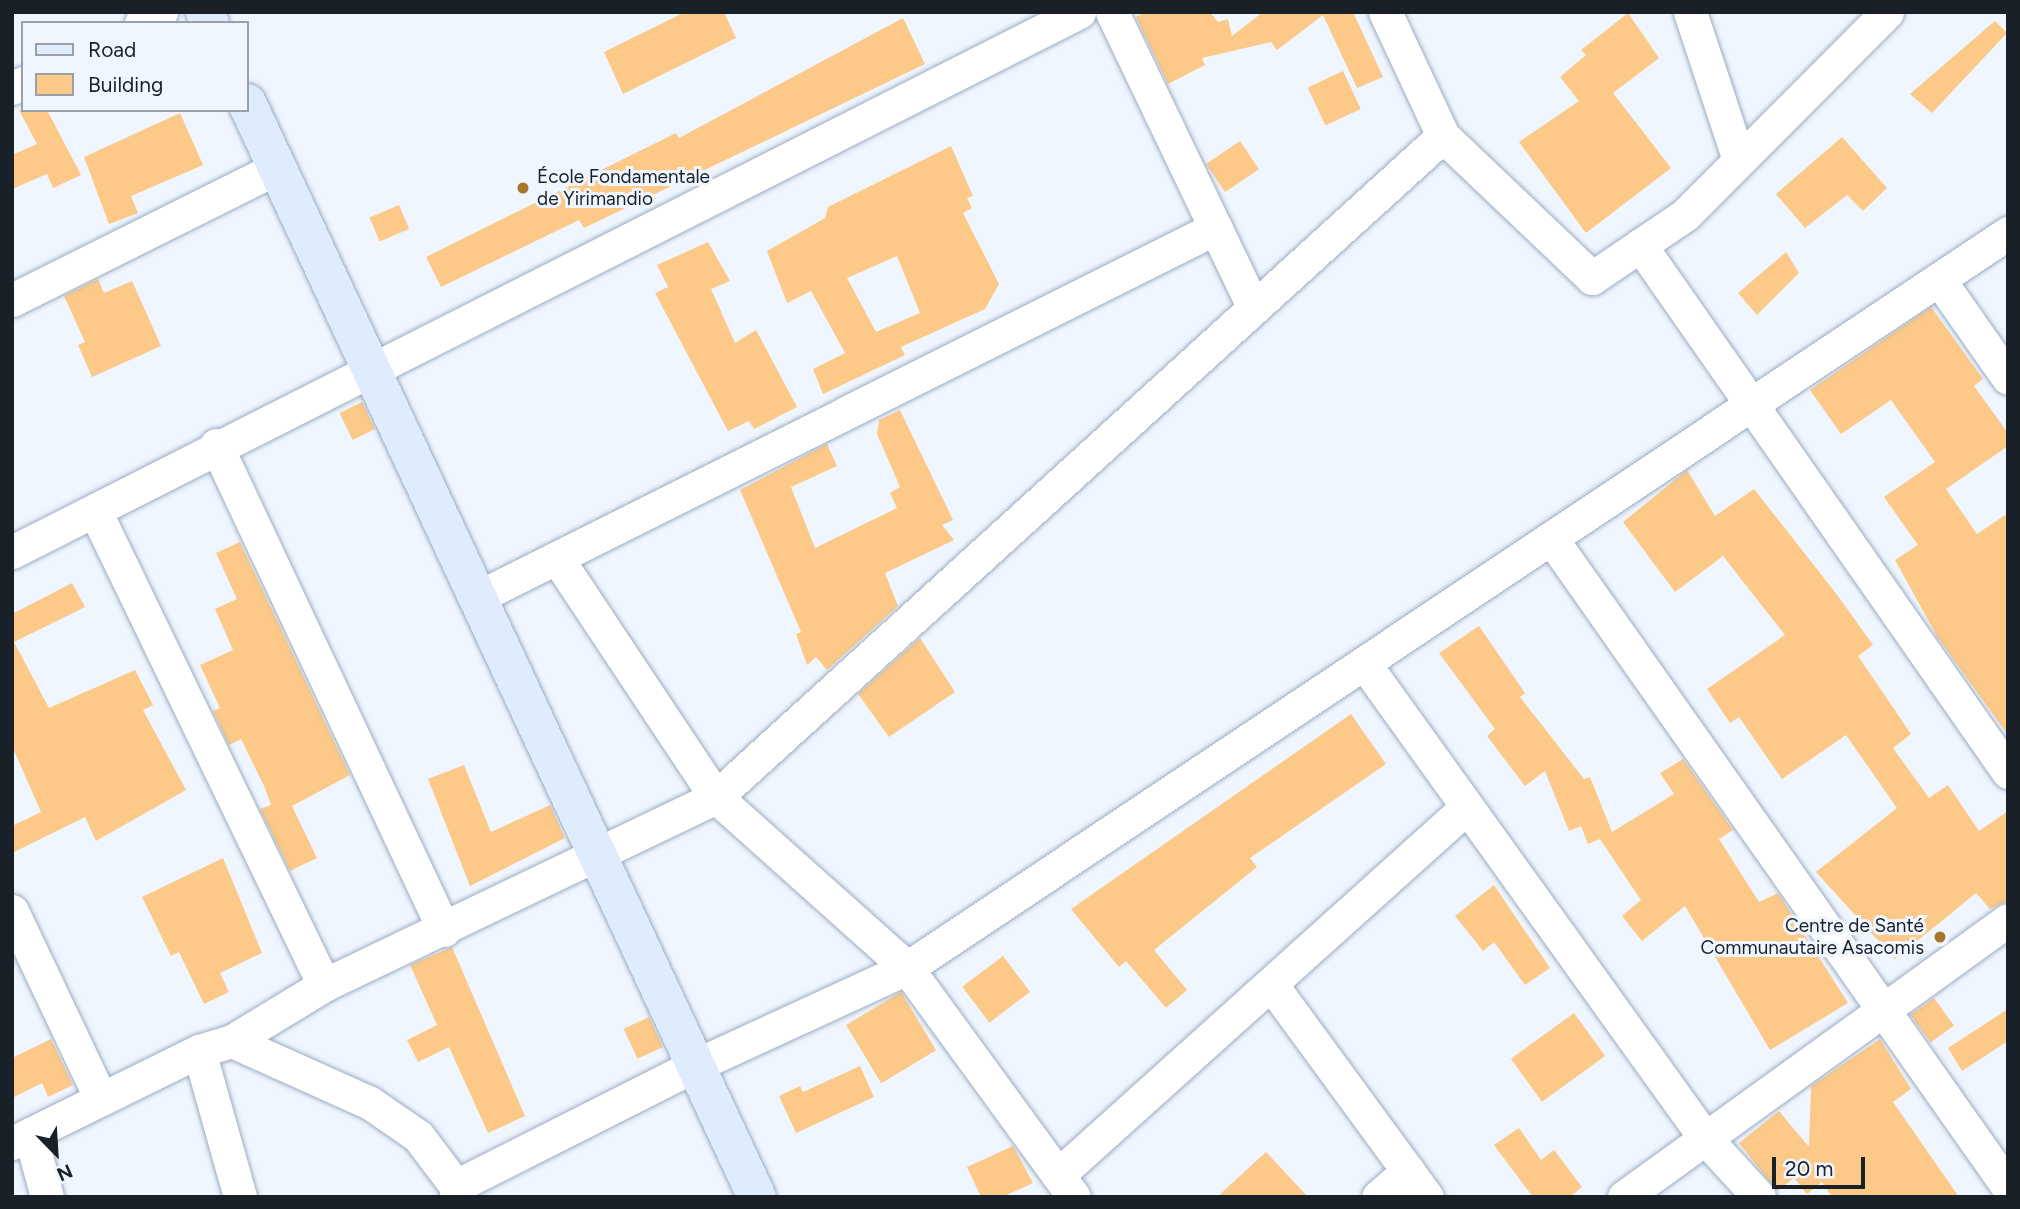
<!DOCTYPE html>
<html>
<head>
<meta charset="utf-8">
<style>
	body { margin:0 }
	#map { position:relative; width:2020px; height:1209px; overflow:hidden; background:#eff6ff; font-family:Figtree,sans-serif }
	div>[style] { position:absolute }
	.building>* { inset:0; background:#fcc988; transform-origin:0 0 }
	.roads { filter:drop-shadow(0 0 2px #9cacc1) drop-shadow(0 0 2px #9cacc1) }
	.street>* { height:33px; margin:-16.5px; padding:0 16.5px; transform-origin:16.5px; border-radius:16.5px; background:#fff }
	.secondary>* { height:38px; margin:-19px; padding:0 19px; transform-origin:19px; border-radius:19px; background:#dfecfe }
	.dots>* { width:19px; height:19px; translate:-50% -50%; box-sizing:border-box; border:4px solid #eff6ff; border-radius:50% }
	span { translate:-50% -50%; white-space:nowrap; text-align:center; line-height:1.15; -webkit-text-stroke:6px #eff6ff; paint-order:stroke }
	.poi-label { font-size:19px; color:#1a2028 }
	.left { translate:0 -50%; text-align:left }
	.right { translate:-100% -50%; text-align:right }
	.frame { position:absolute; inset:0; border:14px solid #1a2028; pointer-events:none }
	.legend { position:absolute; left:21px; top:21px; width:228px; height:91px; box-sizing:border-box; background:#eff6ff; border:2px solid #9aa0a9; margin:0; padding:9px 12px; list-style:none; font-size:21px; color:#1a2028 }
	.legend li { display:flex; align-items:center; gap:14px; height:35px }
	.legend b { width:35px; border:2px solid #9aa0a9 }
	.north { position:absolute; left:21px; top:1118px; width:70px; height:70px; -webkit-text-stroke:5px #eff6ff; paint-order:stroke; rotate:156deg; font-size:19px; font-weight:700; line-height:28px; text-align:center; color:#1a2028 }
	.north::after { content:''; display:block; margin:auto; width:24px; height:32px; background:#1a2028; clip-path:polygon(50% 0,100% 100%,50% 72%,0 100%) }
	.scale { position:absolute; left:1772px; top:1157px; width:93px; height:32px; box-sizing:border-box; border:4px solid #1a2028; border-top:0; padding-left:9px; font-size:21px; line-height:24px; white-space:nowrap; color:#1a2028; -webkit-text-stroke:5px #eff6ff; paint-order:stroke }
</style>
</head>
<body>
<div id="map">
	<div class="building">
		<i style="clip-path:polygon(685px 12px,724px 12px,736px 38px,623px 94px,604px 52px)"></i>
		<i style="clip-path:polygon(1144px 12px,1210px 12px,1218px 22px,1228px 19px,1232px 36px,1263px 12px,1353px 12px,1383px 77px,1357px 88px,1323px 15px,1277px 50px,1271px 42px,1202px 58px,1205px 65px,1168px 84px,1136px 17px)"></i>
		<i style="clip-path:polygon(1628px 13px,1659px 58px,1613px 93px,1671px 168px,1586px 233px,1519px 142px,1579px 101px,1560px 77px,1586px 55px,1581px 50px)"></i>
		<i style="clip-path:polygon(903px 18px,925px 64px,584px 228px,579px 220px,441px 287px,426px 257px,676px 133px,679px 138px)"></i>
		<i style="clip-path:polygon(1995px 21px,2007px 33px,1932px 113px,1910px 94px)"></i>
		<i style="left:1343px;top:71px;width:42px;height:39px;rotate:65deg"></i>
		<i style="clip-path:polygon(19px 110px,47px 110px,81px 175px,53px 188px,47px 174px,12px 189px,12px 155px,37px 144px)"></i>
		<i style="clip-path:polygon(180px 113px,203px 165px,131px 196px,138px 213px,109px 224px,84px 157px)"></i>
		<i style="clip-path:polygon(1842px 137px,1887px 188px,1863px 211px,1847px 195px,1805px 228px,1776px 194px)"></i>
		<i style="left:1240px;top:141px;width:34px;height:41px;rotate:56deg"></i>
		<i style="clip-path:polygon(evenodd,951px 146px,973px 196px,967px 198px,972px 208px,963px 213px,999px 284px,985px 309px,901px 347px,905px 355px,823px 394px,813px 369px,845px 353px,811px 291px,787px 303px,767px 251px,825px 218px,828px 207px,951px 146px,897px 256px,920px 313px,876px 332px,847px 278px,897px 256px)"></i>
		<i style="left:399px;top:205px;width:26px;height:32px;rotate:67deg"></i>
		<i style="clip-path:polygon(708px 242px,730px 281px,711px 289px,735px 343px,756px 330px,797px 407px,754px 429px,749px 421px,728px 431px,655px 293px,668px 287px,657px 265px)"></i>
		<i style="clip-path:polygon(1786px 252px,1799px 273px,1757px 315px,1738px 293px)"></i>
		<i style="clip-path:polygon(98px 279px,104px 293px,132px 281px,161px 346px,92px 377px,78px 345px,85px 342px,64px 296px)"></i>
		<i style="clip-path:polygon(1931px 307px,1983px 379px,1974px 386px,2008px 433px,2008px 446px,1946px 489px,1977px 534px,2008px 513px,2008px 735px,1938px 638px,1895px 560px,1918px 545px,1884px 497px,1935px 462px,1891px 400px,1841px 434px,1810px 390px)"></i>
		<i style="left:362px;top:402px;width:30px;height:25px;rotate:64deg"></i>
		<i style="clip-path:polygon(900px 410px,953px 520px,942px 525px,954px 540px,885px 573px,898px 606px,827px 670px,816px 657px,807px 665px,796px 634px,801px 632px,740px 490px,827px 444px,837px 466px,791px 487px,815px 548px,897px 508px,890px 493px,900px 487px,877px 434px,879px 420px)"></i>
		<i style="clip-path:polygon(1687px 470px,1715px 516px,1754px 489px,1838px 596px,1873px 645px,1858px 656px,1911px 734px,1893px 748px,1929px 798px,1948px 785px,1979px 831px,2008px 811px,2008px 901px,1990px 909px,1976px 893px,1895px 959px,1816px 872px,1897px 808px,1846px 735px,1782px 779px,1739px 717px,1730px 723px,1707px 689px,1785px 635px,1723px 556px,1675px 592px,1623px 522px)"></i>
		<i style="clip-path:polygon(240px 542px,350px 775px,292px 806px,317px 858px,290px 871px,260px 809px,271px 805px,265px 788px,241px 739px,229px 745px,213px 711px,220px 708px,200px 665px,233px 650px,215px 609px,237px 599px,216px 553px)"></i>
		<i style="clip-path:polygon(72px 583px,85px 607px,14px 642px,49px 708px,135px 670px,153px 705px,143px 710px,186px 790px,96px 841px,85px 817px,12px 853px,12px 826px,41px 812px,12px 746px,12px 614px)"></i>
		<i style="clip-path:polygon(1479px 626px,1525px 693px,1520px 697px,1584px 779px,1590px 777px,1612px 832px,1674px 794px,1660px 773px,1683px 759px,1733px 830px,1719px 839px,1759px 902px,1778px 893px,1848px 1003px,1770px 1050px,1685px 906px,1642px 941px,1622px 916px,1641px 900px,1600px 839px,1588px 844px,1581px 826px,1569px 831px,1545px 771px,1525px 786px,1487px 736px,1495px 729px,1439px 653px)"></i>
		<i style="clip-path:polygon(920px 638px,955px 692px,889px 737px,858px 694px)"></i>
		<i style="clip-path:polygon(1351px 714px,1386px 764px,1250px 858px,1257px 867px,1154px 950px,1187px 990px,1166px 1008px,1126px 961px,1119px 967px,1071px 909px)"></i>
		<i style="clip-path:polygon(464px 765px,491px 832px,550px 805px,565px 838px,470px 886px,428px 779px)"></i>
		<i style="clip-path:polygon(223px 858px,262px 953px,220px 973px,229px 992px,204px 1004px,179px 952px,171px 956px,142px 897px)"></i>
		<i style="clip-path:polygon(1494px 885px,1550px 968px,1525px 985px,1494px 942px,1483px 951px,1455px 916px)"></i>
		<i style="clip-path:polygon(452px 947px,525px 1116px,488px 1133px,449px 1047px,418px 1062px,407px 1040px,437px 1025px,410px 965px)"></i>
		<i style="left:1003px;top:956px;width:45px;height:51px;rotate:53deg"></i>
		<i style="left:901px;top:992px;width:68px;height:64px;rotate:59deg"></i>
		<i style="left:1934px;top:998px;width:34px;height:29px;rotate:54deg"></i>
		<i style="clip-path:polygon(2008px 1009px,2008px 1041px,1962px 1071px,1948px 1048px)"></i>
		<i style="left:1574px;top:1013px;width:53px;height:78px;rotate:54deg"></i>
		<i style="left:649px;top:1017px;width:33px;height:28px;rotate:65deg"></i>
		<i style="clip-path:polygon(51px 1039px,73px 1085px,48px 1097px,42px 1083px,12px 1098px,12px 1058px)"></i>
		<i style="clip-path:polygon(1880px 1039px,1911px 1089px,1893px 1102px,1959px 1197px,1832px 1197px,1822px 1182px,1807px 1194px,1794px 1178px,1777px 1191px,1739px 1143px,1779px 1111px,1809px 1147px,1811px 1086px)"></i>
		<i style="clip-path:polygon(860px 1066px,874px 1097px,796px 1133px,779px 1096px,800px 1086px,803px 1092px)"></i>
		<i style="clip-path:polygon(1519px 1128px,1541px 1160px,1554px 1150px,1582px 1187px,1570px 1197px,1533px 1197px,1494px 1145px)"></i>
		<i style="clip-path:polygon(1013px 1146px,1033px 1183px,1002px 1197px,981px 1197px,967px 1167px)"></i>
		<i style="clip-path:polygon(1266px 1152px,1308px 1197px,1217px 1197px)"></i>
	</div>
	<div class="roads">
		<div class="street">
			<i style="left:1112px;top:12px;width:328px;rotate:64.4deg"></i>
			<i style="left:1385px;top:12px;width:137px;rotate:64.9deg"></i>
			<i style="left:1443px;top:136px;width:206px;rotate:43.6deg"></i>
			<i style="left:1592px;top:278px;width:112px;rotate:-34.1deg"></i>
			<i style="left:1685px;top:215px;width:286px;rotate:-45.1deg"></i>
			<i style="left:1690px;top:12px;width:156px;rotate:71.7deg"></i>
			<i style="left:141px;top:23px;width:23px;rotate:-29deg"></i>
			<i style="left:12px;top:88px;width:12px;rotate:-24deg"></i>
			<i style="left:1640px;top:245px;width:643px;rotate:55.07deg"></i>
			<i style="left:1940px;top:281px;width:118px;rotate:55deg"></i>
			<i style="left:12px;top:300px;width:296px;rotate:-26.5deg"></i>
			<i style="left:216px;top:445px;width:536px;rotate:64.82deg"></i>
			<i style="left:96px;top:513px;width:524px;rotate:64.22deg"></i>
			<i style="left:1551px;top:538px;width:794px;rotate:54.85deg"></i>
			<i style="left:12px;top:552px;width:1196px;rotate:-26.84deg"></i>
			<i style="left:557px;top:558px;width:287px;rotate:56.4deg"></i>
			<i style="left:716px;top:797px;width:256px;rotate:41.8deg"></i>
			<i style="left:907px;top:968px;width:283px;rotate:53.9deg"></i>
			<i style="left:478px;top:597px;width:825px;rotate:-26.57deg"></i>
			<i style="left:1364px;top:663px;width:585px;rotate:54.33deg"></i>
			<i style="left:1705px;top:1138px;width:80px;rotate:47.5deg"></i>
			<i style="left:12px;top:911px;width:208px;rotate:64.7deg"></i>
			<i style="left:1271px;top:984px;width:264px;rotate:53.8deg"></i>
			<i style="left:232px;top:1041px;width:151px;rotate:24.2deg"></i>
			<i style="left:370px;top:1103px;width:58px;rotate:34.5deg"></i>
			<i style="left:418px;top:1136px;width:63px;rotate:52.8deg"></i>
			<i style="left:456px;top:1186px;width:11px;rotate:90deg"></i>
			<i style="left:199px;top:1051px;width:152px;rotate:74.3deg"></i>
			<i style="left:30px;top:1134px;width:65px;rotate:74.9deg"></i>
			<i style="left:12px;top:1143px;width:208px;rotate:-26.2deg"></i>
			<i style="left:199px;top:1051px;width:34px;rotate:-17deg"></i>
			<i style="left:232px;top:1041px;width:108px;rotate:-31.3deg"></i>
			<i style="left:324px;top:985px;width:435px;rotate:-25.6deg"></i>
			<i style="left:716px;top:797px;width:983px;rotate:-42.28deg"></i>
			<i style="left:1058px;top:1175px;width:550px;rotate:-41.98deg"></i>
			<i style="left:456px;top:1186px;width:269px;rotate:-26.8deg"></i>
			<i style="left:696px;top:1065px;width:232px;rotate:-24.7deg"></i>
			<i style="left:907px;top:968px;width:1324px;rotate:-33.73deg"></i>
			<i style="left:1378px;top:1197px;width:40px;rotate:-41deg"></i>
			<i style="left:1624px;top:1197px;width:473px;rotate:-35.8deg"></i>
		</div>
		<div class="secondary">
			<i style="left:205px;top:12px;width:12px;rotate:66deg"></i>
			<i style="left:247px;top:103px;width:1207px;rotate:65.01deg"></i>
		</div>
	</div>
	<div class="dots">
		<i style="left:523px;top:188px;background:#a7752c"></i>
		<i style="left:1940px;top:937px;background:#a7752c"></i>
	</div>
	<div class="poi-label">
		<span class="left" style="left:537px;top:188px">École Fondamentale<br>de Yirimandio</span>
		<span class="right" style="left:1924px;top:937px">Centre de Santé<br>Communautaire Asacomis</span>
	</div>
	<div class="frame"></div>
	<ul class="legend">
	<li><b style="height:9px;background:#dfecfe"></b>Road</li>
	<li><b style="height:19px;background:#fcc988"></b>Building</li>
	</ul>
	<div class="north">N</div>
	<div class="scale">20 m</div>
</div>
</body>
</html>
